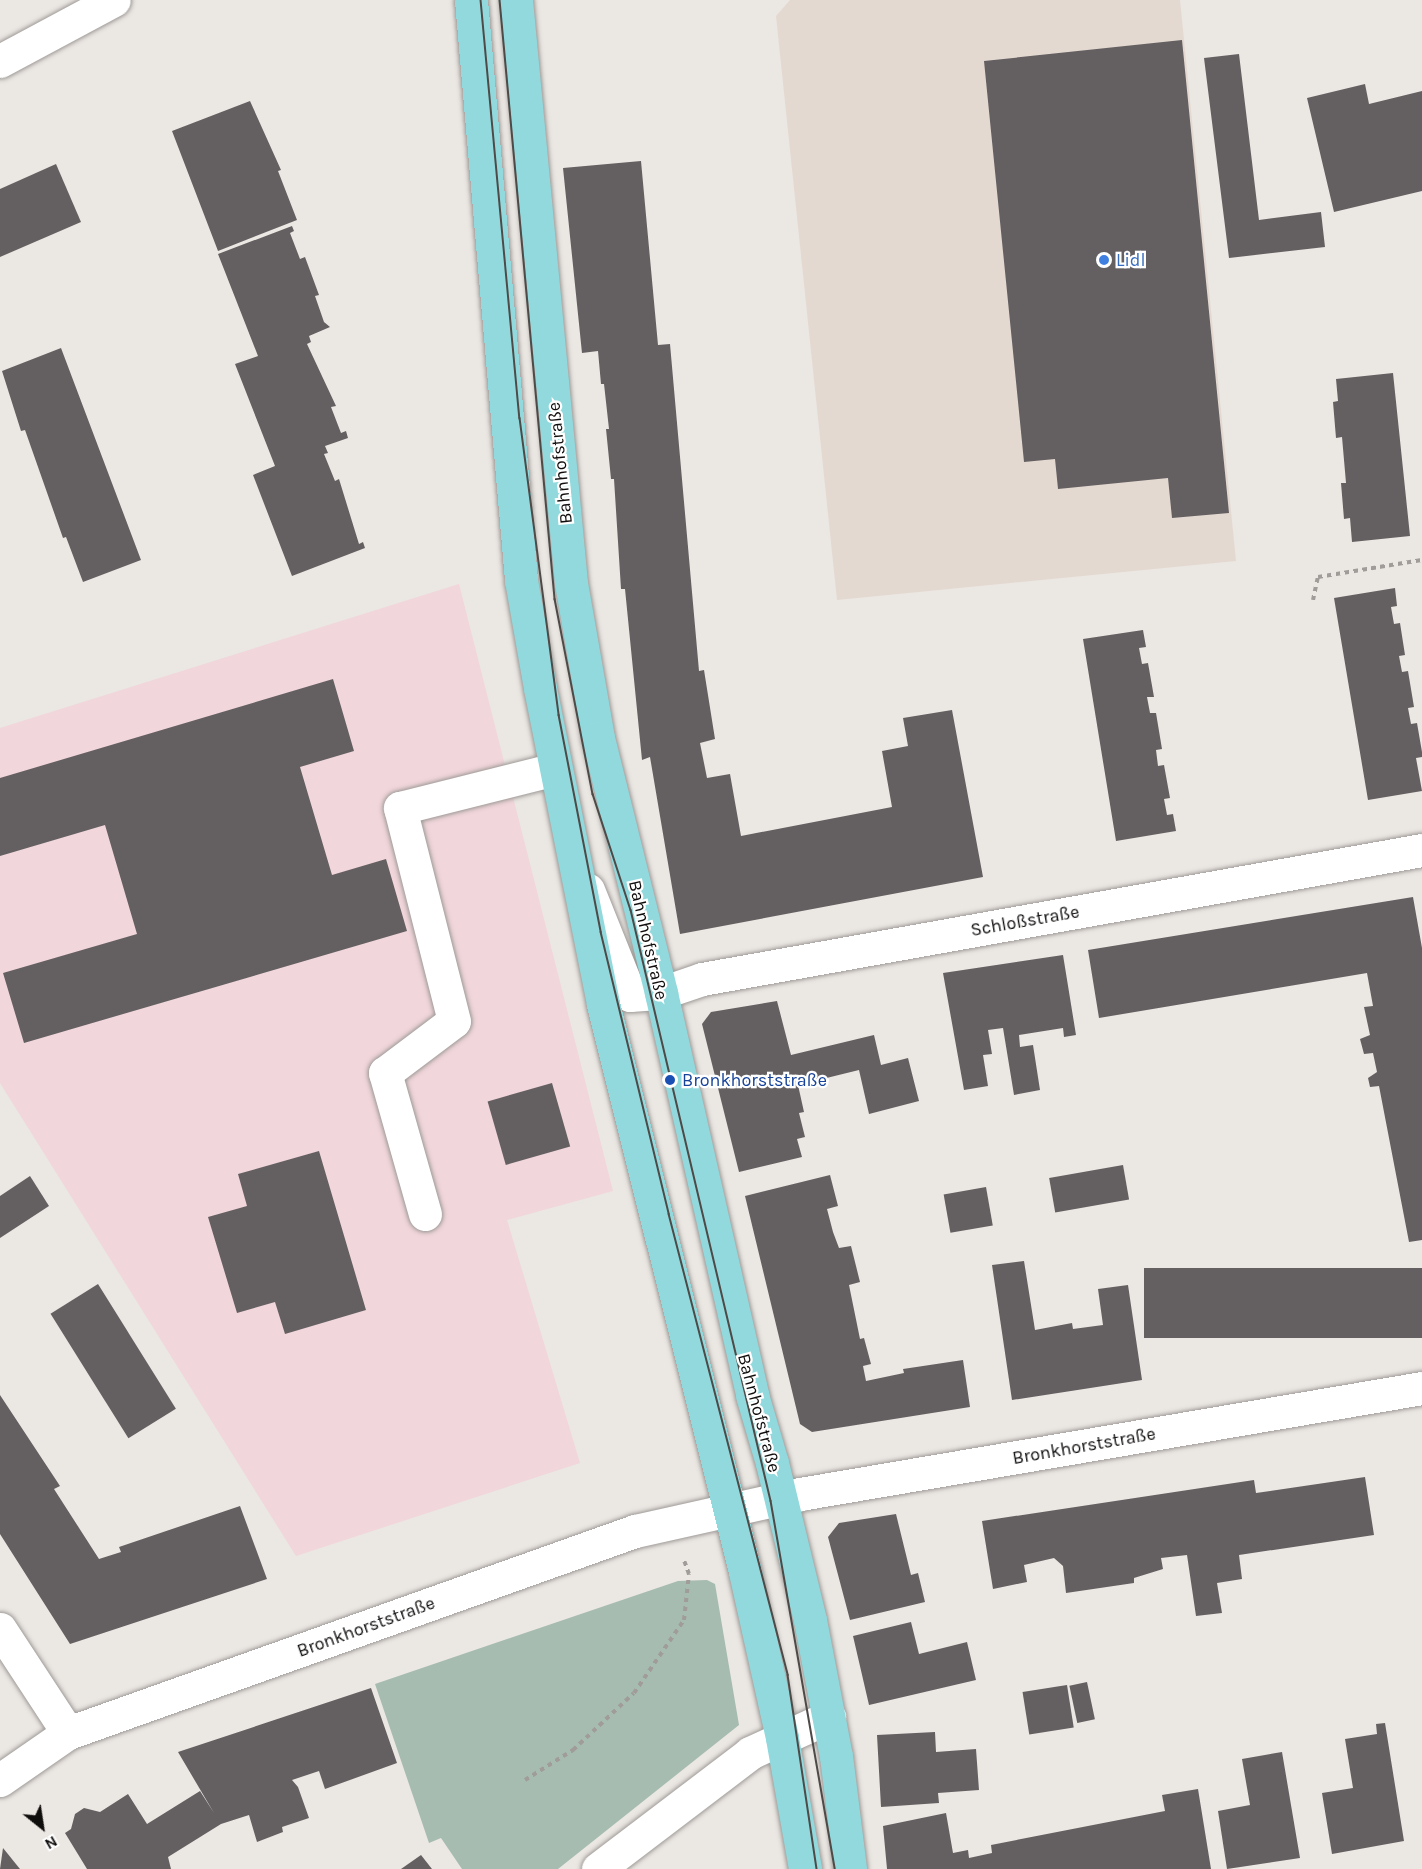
<!DOCTYPE html>
<html>
<head>
<meta charset="utf-8">
<style>
	body { margin:0 }
	#map { position:relative; width:1422px; height:1869px; overflow:hidden; background:#ebe7e3; font-family:Karla,sans-serif }
	div>[style] { position:absolute }
	.built>* { inset:0; background:#e4d9d1 }
	.education>* { inset:0; background:#f1d6db }
	.green>* { inset:0; background:#a6bcb0 }
	.building>* { inset:0; background:#646062; transform-origin:0 0 }
	.path>* { height:4px; margin-top:-2px; transform-origin:0; background:repeating-linear-gradient(90deg,#a09c99 0 4.5px,transparent 0 9px) }
	.roads { filter:drop-shadow(0 0 2px #9e9a97) drop-shadow(0 0 2px #9e9a97) }
	.minor>* { height:33px; margin:-16.5px; padding:0 16.5px; transform-origin:16.5px; border-radius:16.5px; background:#fff }
	.major>* { height:33px; margin:-16.5px; padding:0 16.5px; transform-origin:16.5px; border-radius:16.5px; background:#92d9dd }
	.tram>* { height:1.5px; margin:-0.75px; padding:0 0.75px; transform-origin:0.75px; border-radius:0.75px; background:#4d4a48 }
	.dots>* { width:16px; height:16px; translate:-50% -50%; box-sizing:border-box; border:3px solid #fff; border-radius:50% }
	span { translate:-50% -50%; white-space:nowrap; text-align:center; line-height:1.15; -webkit-text-stroke:4.5px #fff; paint-order:stroke }
	.shop-label { font-size:18px; color:#366cbe }
	.left { translate:0 -50%; text-align:left }
	.street-label { font-size:18px; color:#100e0d }
	.transit-label { font-size:18px; color:#164399 }
	.north { position:absolute; left:12px; top:1797px; width:60px; height:60px; -webkit-text-stroke:4px #fff; paint-order:stroke; rotate:150deg; font-size:16px; font-weight:700; line-height:24px; text-align:center; color:#100e0d }
	.north::after { content:''; display:block; margin:auto; width:21px; height:27px; background:#100e0d; clip-path:polygon(50% 0,100% 100%,50% 72%,0 100%) }
</style>
</head>
<body>
<div id="map">
	<div class="built">
		<i style="clip-path:polygon(790px 0,1180px 0,1236px 561px,837px 600px,776px 16px)"></i>
	</div>
	<div class="education">
		<i style="clip-path:polygon(459px 584px,613px 1191px,507px 1220px,580px 1463px,296px 1556px,0 1083px,0 728px)"></i>
	</div>
	<div class="green">
		<i style="clip-path:polygon(707px 1580px,715px 1584px,739px 1725px,558px 1869px,462px 1869px,441px 1838px,429px 1843px,375px 1684px,678px 1581px)"></i>
	</div>
	<div class="building">
		<i style="clip-path:polygon(1182px 40px,1229px 513px,1172px 518px,1168px 478px,1058px 489px,1055px 459px,1024px 462px,984px 61px)"></i>
		<i style="clip-path:polygon(1239px 54px,1259px 220px,1321px 212px,1325px 247px,1229px 258px,1204px 58px)"></i>
		<i style="clip-path:polygon(1365px 84px,1369px 104px,1422px 91px,1422px 191px,1334px 212px,1307px 98px)"></i>
		<i style="clip-path:polygon(250px 101px,281px 170px,278px 171px,297px 220px,218px 251px,172px 131px)"></i>
		<i style="clip-path:polygon(641px 161px,658px 345px,670px 344px,699px 671px,704px 670px,715px 739px,700px 743px,707px 778px,730px 774px,741px 836px,892px 807px,882px 751px,908px 746px,903px 718px,952px 710px,983px 877px,680px 934px,650px 757px,642px 760px,625px 589px,621px 589px,614px 479px,611px 479px,606px 429px,609px 429px,604px 384px,601px 384px,598px 351px,582px 353px,563px 168px)"></i>
		<i style="clip-path:polygon(56px 164px,81px 222px,0 257px,0 189px)"></i>
		<i style="clip-path:polygon(292px 226px,294px 231px,290px 233px,300px 259px,305px 257px,319px 295px,315px 296px,324px 322px,330px 327px,309px 336px,311px 342px,307px 344px,336px 406px,331px 407px,341px 433px,346px 431px,348px 438px,325px 446px,328px 453px,324px 454px,335px 481px,339px 479px,359px 544px,363px 542px,365px 548px,292px 576px,253px 475px,275px 466px,235px 364px,258px 356px,218px 254px)"></i>
		<i style="clip-path:polygon(61px 348px,141px 560px,83px 582px,66px 537px,63px 538px,25px 430px,21px 431px,2px 371px)"></i>
		<i style="clip-path:polygon(1393px 373px,1410px 536px,1352px 542px,1350px 518px,1344px 519px,1341px 483px,1346px 483px,1342px 437px,1336px 438px,1333px 402px,1338px 401px,1336px 379px)"></i>
		<i style="clip-path:polygon(1395px 588px,1397px 606px,1391px 607px,1394px 624px,1400px 623px,1405px 655px,1399px 656px,1402px 672px,1408px 671px,1414px 707px,1408px 708px,1411px 724px,1417px 723px,1422px 752px,1422px 757px,1416px 758px,1422px 791px,1368px 800px,1334px 598px)"></i>
		<i style="clip-path:polygon(1143px 630px,1146px 647px,1139px 648px,1142px 664px,1148px 663px,1154px 697px,1147px 697px,1150px 713px,1156px 713px,1162px 749px,1156px 750px,1158px 766px,1164px 765px,1170px 798px,1164px 799px,1167px 815px,1173px 814px,1176px 831px,1116px 841px,1083px 639px)"></i>
		<i style="clip-path:polygon(333px 679px,354px 751px,300px 767px,332px 875px,386px 859px,407px 931px,24px 1043px,3px 973px,137px 934px,105px 825px,0 856px,0 778px)"></i>
		<i style="clip-path:polygon(1413px 897px,1422px 948px,1422px 1240px,1409px 1242px,1379px 1086px,1370px 1087px,1368px 1078px,1377px 1072px,1373px 1053px,1364px 1054px,1360px 1039px,1370px 1035px,1364px 1007px,1373px 1006px,1367px 973px,1099px 1018px,1088px 950px)"></i>
		<i style="clip-path:polygon(1063px 955px,1076px 1035px,1064px 1037px,1063px 1028px,1019px 1035px,1020px 1047px,1033px 1045px,1040px 1090px,1014px 1095px,1003px 1028px,988px 1030px,992px 1054px,983px 1055px,988px 1086px,964px 1090px,943px 973px)"></i>
		<i style="clip-path:polygon(777px 1001px,791px 1055px,874px 1035px,881px 1065px,908px 1058px,919px 1101px,869px 1114px,859px 1070px,798px 1085px,804px 1112px,799px 1113px,805px 1137px,797px 1139px,802px 1157px,739px 1172px,702px 1024px,711px 1012px)"></i>
		<i style="left:552px;top:1083px;width:66px;height:67px;rotate:74deg"></i>
		<i style="clip-path:polygon(319px 1151px,366px 1310px,285px 1334px,275px 1302px,237px 1313px,208px 1217px,247px 1206px,238px 1174px)"></i>
		<i style="left:1123px;top:1165px;width:35px;height:75px;rotate:80deg"></i>
		<i style="clip-path:polygon(830px 1175px,838px 1206px,827px 1209px,833px 1232px,839px 1248px,851px 1246px,860px 1282px,849px 1285px,860px 1339px,864px 1338px,871px 1364px,863px 1366px,866px 1381px,904px 1373px,903px 1369px,963px 1360px,970px 1407px,812px 1432px,800px 1424px,745px 1196px)"></i>
		<i style="clip-path:polygon(30px 1176px,49px 1206px,0 1238px,0 1196px)"></i>
		<i style="left:986px;top:1187px;width:39px;height:43px;rotate:80deg"></i>
		<i style="clip-path:polygon(1024px 1261px,1035px 1330px,1072px 1323px,1073px 1329px,1103px 1325px,1098px 1289px,1128px 1285px,1142px 1380px,1012px 1400px,992px 1265px)"></i>
		<i style="left:1422px;top:1268px;width:70px;height:278px;rotate:90deg"></i>
		<i style="left:98px;top:1284px;width:147px;height:56px;rotate:58deg"></i>
		<i style="clip-path:polygon(0 1395px,60px 1486px,54px 1489px,99px 1559px,121px 1552px,119px 1547px,240px 1506px,267px 1579px,70px 1644px,0 1534px)"></i>
		<i style="clip-path:polygon(1365px 1477px,1374px 1535px,1239px 1555px,1242px 1579px,1217px 1583px,1222px 1613px,1196px 1616px,1187px 1555px,1161px 1558px,1163px 1569px,1134px 1578px,1134px 1583px,1066px 1593px,1063px 1566px,1054px 1558px,1024px 1565px,1027px 1582px,993px 1589px,982px 1521px,1254px 1480px,1256px 1493px)"></i>
		<i style="clip-path:polygon(896px 1514px,911px 1575px,918px 1573px,925px 1602px,850px 1620px,828px 1537px,839px 1523px)"></i>
		<i style="clip-path:polygon(911px 1622px,919px 1654px,967px 1642px,976px 1680px,869px 1705px,853px 1636px)"></i>
		<i style="left:1087px;top:1682px;width:38px;height:18px;rotate:78deg"></i>
		<i style="left:1067px;top:1685px;width:43px;height:45px;rotate:81deg"></i>
		<i style="clip-path:polygon(371px 1688px,397px 1763px,325px 1789px,319px 1771px,292px 1780px,298px 1787px,309px 1818px,282px 1827px,283px 1832px,257px 1842px,249px 1815px,221px 1824px,168px 1857px,171px 1869px,87px 1869px,65px 1833px,71px 1829px,75px 1814px,84px 1808px,100px 1812px,128px 1794px,147px 1824px,200px 1791px,214px 1813px,178px 1752px)"></i>
		<i style="clip-path:polygon(1385px 1723px,1404px 1841px,1332px 1854px,1322px 1793px,1353px 1788px,1345px 1739px,1377px 1734px,1376px 1724px)"></i>
		<i style="clip-path:polygon(935px 1732px,936px 1752px,976px 1749px,979px 1790px,938px 1793px,939px 1803px,881px 1807px,877px 1735px)"></i>
		<i style="clip-path:polygon(1282px 1752px,1300px 1858px,1227px 1869px,1218px 1811px,1250px 1805px,1242px 1759px)"></i>
		<i style="clip-path:polygon(1198px 1789px,1211px 1869px,887px 1869px,883px 1826px,946px 1813px,953px 1853px,968px 1850px,969px 1858px,992px 1853px,991px 1845px,1165px 1811px,1162px 1795px)"></i>
		<i style="clip-path:polygon(3px 1848px,20px 1869px,0 1869px)"></i>
		<i style="clip-path:polygon(421px 1855px,432px 1869px,401px 1869px)"></i>
	</div>
	<div class="path">
		<i style="left:1313px;top:600px;width:24px;rotate:-78deg"></i>
		<i style="left:1318px;top:577px;width:105px;rotate:-9.3deg"></i>
		<i style="left:525px;top:1780px;width:57px;rotate:-32deg"></i>
		<i style="left:573px;top:1750px;width:83px;rotate:-43.1deg"></i>
		<i style="left:634px;top:1693px;width:88px;rotate:-55.6deg"></i>
		<i style="left:684px;top:1620px;width:46px;rotate:-83.8deg"></i>
		<i style="left:689px;top:1574px;width:15px;rotate:-110deg"></i>
	</div>
	<div class="roads">
		<div class="minor">
			<i style="left:0;top:61px;width:129px;rotate:-28.2deg"></i>
			<i style="left:588px;top:890px;width:113px;rotate:68.2deg"></i>
			<i style="left:630px;top:995px;width:31px;rotate:-4deg"></i>
			<i style="left:661px;top:993px;width:43px;rotate:-18.9deg"></i>
			<i style="left:702px;top:979px;width:731px;rotate:-10.16deg"></i>
			<i style="left:425px;top:1214px;width:147px;rotate:-105.8deg"></i>
			<i style="left:385px;top:1073px;width:86px;rotate:-37deg"></i>
			<i style="left:454px;top:1021px;width:220px;rotate:-104.2deg"></i>
			<i style="left:400px;top:808px;width:160px;rotate:-14.1deg"></i>
			<i style="left:0;top:1629px;width:124px;rotate:56.8deg"></i>
			<i style="left:0;top:1780px;width:83px;rotate:-34.7deg"></i>
			<i style="left:68px;top:1733px;width:602px;rotate:-19.61deg"></i>
			<i style="left:635px;top:1531px;width:169px;rotate:-12.6deg"></i>
			<i style="left:800px;top:1494px;width:631px;rotate:-9.67deg"></i>
			<i style="left:598px;top:1869px;width:191px;rotate:-37.3deg"></i>
			<i style="left:750px;top:1753px;width:87px;rotate:-24.5deg"></i>
		</div>
		<div class="major">
			<i style="left:471px;top:0;width:582px;rotate:85.07deg"></i>
			<i style="left:521px;top:580px;width:110px;rotate:80deg"></i>
			<i style="left:540px;top:688px;width:322px;rotate:78.7deg"></i>
			<i style="left:603px;top:1004px;width:585px;rotate:75.96deg"></i>
			<i style="left:745px;top:1572px;width:170px;rotate:77.4deg"></i>
			<i style="left:782px;top:1738px;width:133px;rotate:80deg"></i>
			<i style="left:516px;top:0;width:586px;rotate:84.61deg"></i>
			<i style="left:571px;top:583px;width:157px;rotate:80.1deg"></i>
			<i style="left:598px;top:738px;width:263px;rotate:76.1deg"></i>
			<i style="left:661px;top:993px;width:412px;rotate:77.2deg"></i>
			<i style="left:752px;top:1395px;width:71px;rotate:73.6deg"></i>
			<i style="left:772px;top:1463px;width:162px;rotate:76.4deg"></i>
			<i style="left:810px;top:1620px;width:138px;rotate:79.2deg"></i>
			<i style="left:836px;top:1756px;width:114px;rotate:82.9deg"></i>
		</div>
	</div>
	<div class="tram">
		<i style="left:481px;top:0;width:420px;rotate:84.7deg"></i>
		<i style="left:520px;top:418px;width:300px;rotate:82.5deg"></i>
		<i style="left:559px;top:715px;width:221px;rotate:79deg"></i>
		<i style="left:601px;top:932px;width:290px;rotate:76.4deg"></i>
		<i style="left:669px;top:1214px;width:476px;rotate:75.5deg"></i>
		<i style="left:788px;top:1675px;width:196px;rotate:81.5deg"></i>
		<i style="left:500px;top:0;width:602px;rotate:84.75deg"></i>
		<i style="left:555px;top:599px;width:199px;rotate:79deg"></i>
		<i style="left:593px;top:794px;width:122px;rotate:71.9deg"></i>
		<i style="left:631px;top:910px;width:607px;rotate:76.67deg"></i>
		<i style="left:771px;top:1501px;width:374px;rotate:80.1deg"></i>
	</div>
	<div class="dots">
		<i style="left:1104px;top:260px;background:#3f7fe0"></i>
		<i style="left:670px;top:1080px;background:#1a4fb4"></i>
	</div>
	<div class="shop-label">
		<span class="left" style="left:1116px;top:260px">Lidl</span>
	</div>
	<div class="street-label">
		<span style="left:560px;top:463px;rotate:-96deg">Bahnhofstraße</span>
		<span style="left:1025px;top:921px;rotate:-10deg">Schloßstraße</span>
		<span style="left:648px;top:940px;rotate:77deg">Bahnhofstraße</span>
		<span style="left:759px;top:1413px;rotate:75deg">Bahnhofstraße</span>
		<span style="left:1084px;top:1446px;rotate:-10deg">Bronkhorststraße</span>
		<span style="left:366px;top:1627px;rotate:-20deg">Bronkhorststraße</span>
	</div>
	<div class="transit-label">
		<span class="left" style="left:682px;top:1080px">Bronkhorststraße</span>
	</div>
	<div class="north">N</div>
</div>
</body>
</html>
